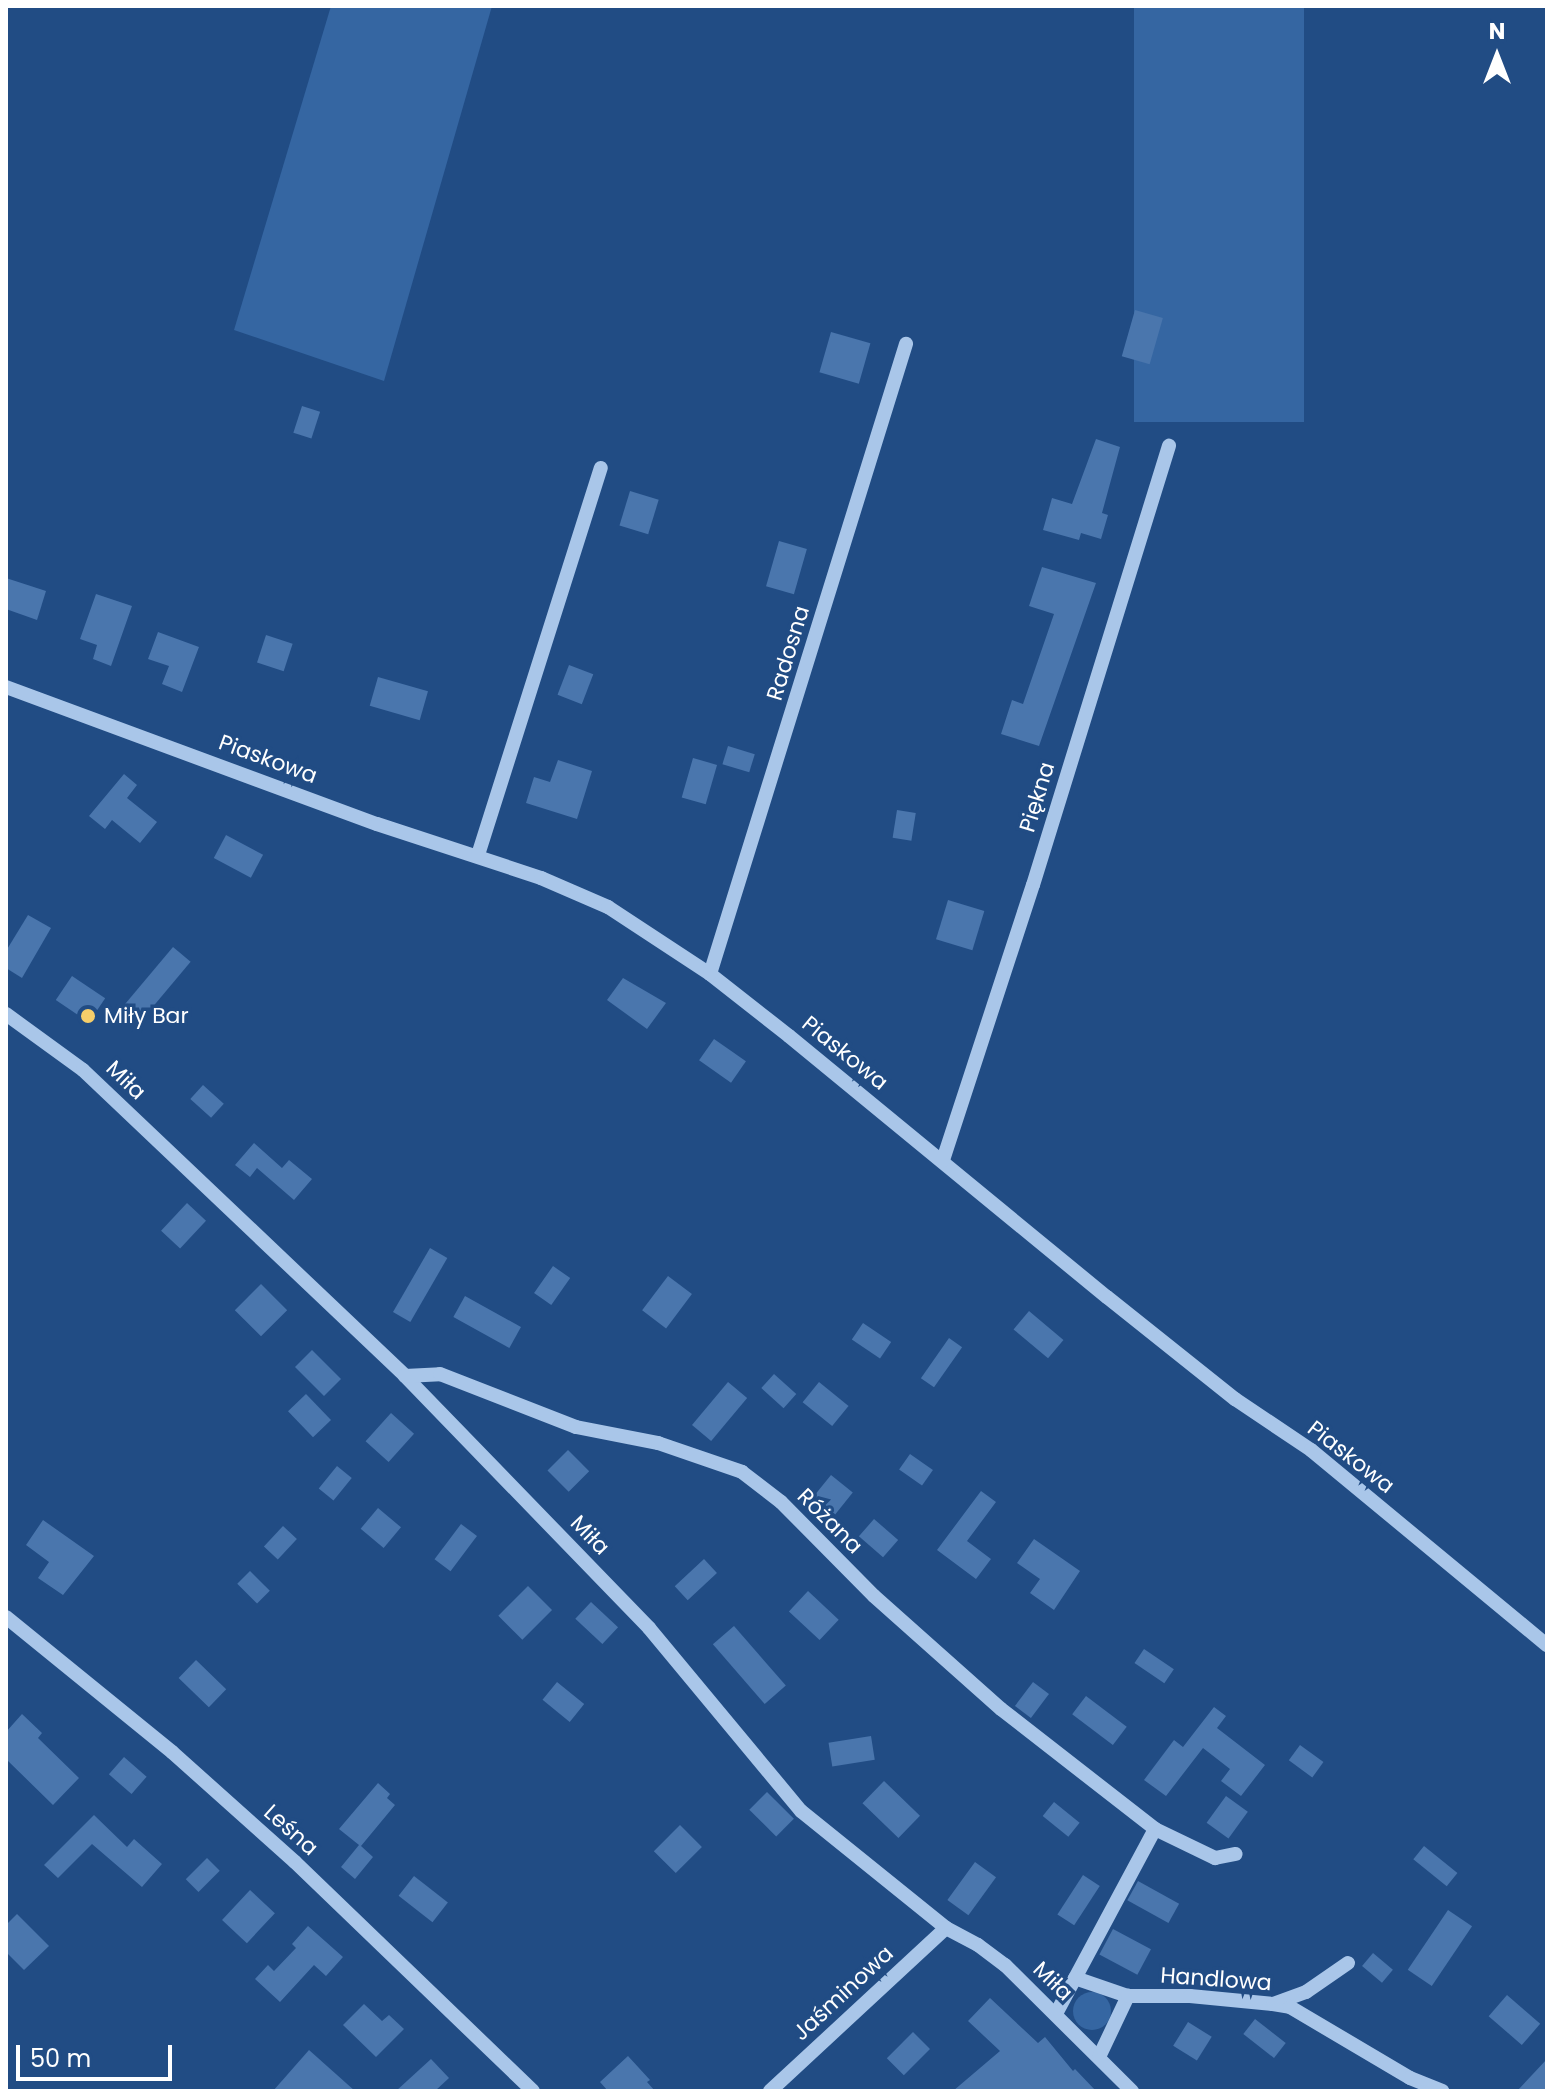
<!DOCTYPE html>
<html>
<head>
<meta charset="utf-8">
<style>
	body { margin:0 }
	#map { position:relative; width:1553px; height:2097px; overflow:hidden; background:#214c84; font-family:Poppins,sans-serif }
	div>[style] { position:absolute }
	.green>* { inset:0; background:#3566a2; transform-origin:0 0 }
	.round { border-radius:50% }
	.building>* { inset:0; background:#4a76ad; transform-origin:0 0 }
	.minor>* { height:14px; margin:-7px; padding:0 7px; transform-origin:7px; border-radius:7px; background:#a9c6e9 }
	.dots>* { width:22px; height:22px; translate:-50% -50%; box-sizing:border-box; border:4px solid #214c84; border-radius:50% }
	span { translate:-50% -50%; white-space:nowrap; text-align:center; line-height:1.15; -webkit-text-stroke:7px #214c84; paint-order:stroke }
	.street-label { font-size:22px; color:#fff }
	.poi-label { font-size:22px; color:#fff }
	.left { translate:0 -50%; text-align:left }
	.frame { position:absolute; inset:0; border:8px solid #fff; pointer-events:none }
	.north { position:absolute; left:1457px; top:16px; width:80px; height:80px; -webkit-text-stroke:6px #214c84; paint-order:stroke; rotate:0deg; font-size:22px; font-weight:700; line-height:32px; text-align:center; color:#fff }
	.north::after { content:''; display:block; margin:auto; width:28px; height:36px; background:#fff; clip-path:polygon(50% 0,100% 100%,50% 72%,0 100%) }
	.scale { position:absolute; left:16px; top:2045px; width:156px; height:36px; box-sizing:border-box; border:4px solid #fff; border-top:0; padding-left:10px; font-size:24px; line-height:28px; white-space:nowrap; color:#fff; -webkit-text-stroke:6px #214c84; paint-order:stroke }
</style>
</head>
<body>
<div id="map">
	<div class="green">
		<i style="clip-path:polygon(331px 6px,492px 6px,384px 381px,234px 330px)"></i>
		<i style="left:1134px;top:6px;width:170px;height:416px"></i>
		<i class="round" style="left:1073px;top:1992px;width:38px;height:38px"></i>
	</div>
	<div class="building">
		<i style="left:1135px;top:310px;width:29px;height:48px;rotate:16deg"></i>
		<i style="left:831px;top:332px;width:41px;height:42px;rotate:16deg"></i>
		<i style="left:302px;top:406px;width:19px;height:28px;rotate:18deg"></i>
		<i style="clip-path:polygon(1096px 439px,1120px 447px,1102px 513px,1108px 515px,1101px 539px,1081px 533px,1079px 540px,1043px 530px,1052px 498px,1072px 504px)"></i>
		<i style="left:630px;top:491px;width:30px;height:36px;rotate:17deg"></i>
		<i style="left:779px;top:541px;width:29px;height:47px;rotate:16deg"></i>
		<i style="clip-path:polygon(1042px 567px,1096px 583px,1039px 746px,1001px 734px,1012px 700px,1023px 704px,1054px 614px,1029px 606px)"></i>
		<i style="clip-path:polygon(6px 578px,46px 591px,37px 620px,6px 609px)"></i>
		<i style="clip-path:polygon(96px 594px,132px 606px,111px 666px,93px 659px,97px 645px,80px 639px)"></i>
		<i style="clip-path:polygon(158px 632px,199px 647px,182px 692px,162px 684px,169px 666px,148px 659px)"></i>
		<i style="left:266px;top:635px;width:28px;height:29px;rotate:18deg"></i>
		<i style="left:569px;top:665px;width:26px;height:32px;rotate:21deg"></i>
		<i style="left:378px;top:677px;width:52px;height:30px;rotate:16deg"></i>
		<i style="left:728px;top:746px;width:28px;height:19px;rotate:17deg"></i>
		<i style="left:693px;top:758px;width:25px;height:41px;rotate:16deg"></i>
		<i style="clip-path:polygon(558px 760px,592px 771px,577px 819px,526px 803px,534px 777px,550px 782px)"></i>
		<i style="clip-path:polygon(124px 774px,137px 785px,127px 798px,157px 822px,140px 843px,112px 820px,105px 829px,89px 816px)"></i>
		<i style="left:897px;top:810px;width:19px;height:28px;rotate:9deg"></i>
		<i style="left:226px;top:835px;width:42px;height:26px;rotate:28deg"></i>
		<i style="left:948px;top:900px;width:38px;height:41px;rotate:17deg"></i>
		<i style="clip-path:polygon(28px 915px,51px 928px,22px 978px,6px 968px,6px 951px)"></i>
		<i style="left:173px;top:947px;width:23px;height:82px;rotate:40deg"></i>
		<i style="left:72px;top:976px;width:40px;height:29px;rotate:34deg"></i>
		<i style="clip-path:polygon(623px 978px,666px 1003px,647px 1029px,607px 1000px)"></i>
		<i style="left:714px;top:1039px;width:39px;height:26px;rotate:35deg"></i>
		<i style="left:203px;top:1085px;width:28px;height:19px;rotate:42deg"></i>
		<i style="clip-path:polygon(254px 1143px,282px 1168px,289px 1160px,312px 1179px,294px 1200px,257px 1168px,250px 1177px,235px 1165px)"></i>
		<i style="left:187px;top:1203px;width:26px;height:38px;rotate:43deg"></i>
		<i style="left:430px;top:1248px;width:20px;height:74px;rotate:30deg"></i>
		<i style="left:553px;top:1266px;width:21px;height:33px;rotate:35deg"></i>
		<i style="left:668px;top:1276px;width:30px;height:43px;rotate:37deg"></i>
		<i style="left:261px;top:1284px;width:37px;height:37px;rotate:45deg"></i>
		<i style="left:465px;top:1296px;width:64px;height:24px;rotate:29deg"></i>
		<i style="left:1029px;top:1311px;width:45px;height:24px;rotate:40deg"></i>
		<i style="left:863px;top:1323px;width:34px;height:20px;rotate:34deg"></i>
		<i style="left:949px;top:1338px;width:16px;height:49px;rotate:35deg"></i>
		<i style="left:312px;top:1350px;width:41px;height:24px;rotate:45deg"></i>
		<i style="left:774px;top:1374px;width:30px;height:19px;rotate:42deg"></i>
		<i style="left:728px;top:1382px;width:25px;height:56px;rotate:40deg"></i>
		<i style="left:819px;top:1382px;width:38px;height:26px;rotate:39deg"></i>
		<i style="left:306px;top:1394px;width:36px;height:25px;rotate:46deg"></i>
		<i style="left:391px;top:1413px;width:31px;height:38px;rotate:42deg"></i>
		<i style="left:568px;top:1450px;width:30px;height:29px;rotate:45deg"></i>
		<i style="left:910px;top:1454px;width:28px;height:19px;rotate:35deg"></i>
		<i style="left:337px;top:1466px;width:19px;height:29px;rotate:39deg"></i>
		<i style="left:831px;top:1475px;width:28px;height:28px;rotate:39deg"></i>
		<i style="clip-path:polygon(981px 1491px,996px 1502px,967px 1541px,991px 1559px,976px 1579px,937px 1550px)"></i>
		<i style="left:378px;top:1508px;width:30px;height:27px;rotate:40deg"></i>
		<i style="left:874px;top:1519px;width:32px;height:23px;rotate:41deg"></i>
		<i style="clip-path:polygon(43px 1520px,94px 1556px,63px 1595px,38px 1578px,49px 1562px,26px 1545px)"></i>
		<i style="left:461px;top:1524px;width:20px;height:44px;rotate:37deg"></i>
		<i style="left:283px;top:1526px;width:19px;height:28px;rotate:43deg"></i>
		<i style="clip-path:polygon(1034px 1539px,1080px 1571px,1054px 1610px,1030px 1593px,1040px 1579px,1017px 1563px)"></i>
		<i style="left:704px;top:1559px;width:19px;height:40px;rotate:47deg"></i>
		<i style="left:250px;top:1571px;width:28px;height:18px;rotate:45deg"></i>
		<i style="left:528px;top:1586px;width:34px;height:42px;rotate:45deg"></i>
		<i style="left:808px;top:1591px;width:42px;height:28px;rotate:43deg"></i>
		<i style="left:591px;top:1602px;width:37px;height:23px;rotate:43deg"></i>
		<i style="left:734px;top:1626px;width:79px;height:28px;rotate:49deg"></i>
		<i style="left:1144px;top:1649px;width:36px;height:17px;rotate:34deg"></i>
		<i style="left:196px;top:1660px;width:42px;height:25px;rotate:44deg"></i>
		<i style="left:557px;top:1682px;width:35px;height:23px;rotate:39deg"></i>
		<i style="left:1033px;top:1682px;width:20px;height:30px;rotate:37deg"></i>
		<i style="left:1086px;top:1696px;width:51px;height:23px;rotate:37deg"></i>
		<i style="clip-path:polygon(1214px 1707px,1226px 1716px,1217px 1728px,1265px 1765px,1241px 1796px,1221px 1781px,1230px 1769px,1203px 1748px,1166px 1796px,1144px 1780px,1174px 1740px,1183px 1747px)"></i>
		<i style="clip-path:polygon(22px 1714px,42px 1733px,38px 1738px,79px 1778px,53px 1805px,6px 1759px,6px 1732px)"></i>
		<i style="left:871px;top:1736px;width:24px;height:43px;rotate:81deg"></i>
		<i style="left:1300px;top:1745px;width:29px;height:19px;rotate:36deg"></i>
		<i style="left:124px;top:1757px;width:30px;height:23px;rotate:41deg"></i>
		<i style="left:884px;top:1781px;width:50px;height:31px;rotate:44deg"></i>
		<i style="clip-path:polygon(378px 1783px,390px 1794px,387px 1798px,395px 1805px,361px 1846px,373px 1857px,355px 1879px,341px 1867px,359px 1845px,339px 1829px)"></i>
		<i style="left:767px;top:1792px;width:38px;height:25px;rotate:45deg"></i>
		<i style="left:1226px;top:1796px;width:27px;height:33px;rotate:36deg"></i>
		<i style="left:1054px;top:1802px;width:33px;height:18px;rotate:39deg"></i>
		<i style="clip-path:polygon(94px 1815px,127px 1847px,134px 1839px,162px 1864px,142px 1887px,92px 1844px,58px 1878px,44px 1865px)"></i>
		<i style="left:680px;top:1825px;width:31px;height:37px;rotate:45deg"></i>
		<i style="left:1424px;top:1846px;width:43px;height:17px;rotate:39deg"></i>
		<i style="left:207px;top:1858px;width:18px;height:30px;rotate:45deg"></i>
		<i style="left:975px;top:1862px;width:26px;height:47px;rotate:36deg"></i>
		<i style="left:1083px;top:1875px;width:20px;height:47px;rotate:33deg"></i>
		<i style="left:414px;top:1876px;width:43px;height:25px;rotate:38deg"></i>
		<i style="left:1138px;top:1881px;width:47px;height:22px;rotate:29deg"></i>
		<i style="left:250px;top:1890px;width:34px;height:41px;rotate:43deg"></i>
		<i style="left:1448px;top:1910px;width:29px;height:72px;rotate:34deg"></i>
		<i style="clip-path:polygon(17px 1914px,49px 1946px,24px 1970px,6px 1952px,6px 1925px)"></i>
		<i style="clip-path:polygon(308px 1926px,343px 1957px,326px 1976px,314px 1965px,280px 2002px,255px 1979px,268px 1965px,274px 1971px,296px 1948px,292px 1944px)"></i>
		<i style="left:1113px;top:1929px;width:43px;height:29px;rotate:28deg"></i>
		<i style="left:1373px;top:1953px;width:26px;height:17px;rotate:40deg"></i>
		<i style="left:1507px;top:1995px;width:44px;height:28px;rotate:41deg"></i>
		<i style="clip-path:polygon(990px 1998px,1038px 2043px,1045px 2037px,1073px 2071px,1075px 2069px,1096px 2091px,953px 2091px,1000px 2051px,968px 2021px)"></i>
		<i style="clip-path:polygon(364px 2004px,382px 2021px,389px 2015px,404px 2029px,376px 2057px,343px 2025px)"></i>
		<i style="left:1255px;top:2019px;width:39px;height:19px;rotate:38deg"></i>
		<i style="left:1188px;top:2022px;width:28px;height:28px;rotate:32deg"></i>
		<i style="left:913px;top:2032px;width:24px;height:37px;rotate:45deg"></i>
		<i style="clip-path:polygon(309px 2050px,355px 2091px,273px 2091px)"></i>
		<i style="clip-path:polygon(628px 2056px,650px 2080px,647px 2082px,655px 2091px,608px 2091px,600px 2082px)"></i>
		<i style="clip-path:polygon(431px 2059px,449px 2078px,435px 2091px,396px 2091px)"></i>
		<i style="clip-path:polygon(1547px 2059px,1547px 2091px,1517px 2091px)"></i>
	</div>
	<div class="minor">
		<i style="left:6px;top:687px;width:395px;rotate:20.3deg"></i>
		<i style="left:377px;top:824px;width:173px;rotate:18.2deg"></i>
		<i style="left:541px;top:878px;width:73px;rotate:23.4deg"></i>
		<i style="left:608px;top:907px;width:122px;rotate:33.3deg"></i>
		<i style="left:710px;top:974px;width:100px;rotate:38.1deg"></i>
		<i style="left:789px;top:1036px;width:411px;rotate:39.4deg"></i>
		<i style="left:1107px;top:1297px;width:164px;rotate:38.6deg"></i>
		<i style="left:1235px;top:1399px;width:92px;rotate:33.9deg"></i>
		<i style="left:1311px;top:1450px;width:306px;rotate:39.6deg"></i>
		<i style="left:478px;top:855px;width:406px;rotate:-72.4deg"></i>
		<i style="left:710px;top:974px;width:660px;rotate:-72.72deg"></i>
		<i style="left:6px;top:1014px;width:95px;rotate:36deg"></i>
		<i style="left:83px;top:1070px;width:444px;rotate:43.5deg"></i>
		<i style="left:405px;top:1376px;width:351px;rotate:45.9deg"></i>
		<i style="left:649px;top:1628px;width:238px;rotate:50.3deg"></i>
		<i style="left:801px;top:1811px;width:186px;rotate:38.9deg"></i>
		<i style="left:946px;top:1928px;width:36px;rotate:28deg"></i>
		<i style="left:978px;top:1945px;width:34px;rotate:37deg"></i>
		<i style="left:1005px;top:1965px;width:179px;rotate:44.8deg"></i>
		<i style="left:943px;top:1160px;width:289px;rotate:-71.9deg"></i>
		<i style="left:1033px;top:885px;width:460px;rotate:-72.8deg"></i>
		<i style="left:405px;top:1376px;width:35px;rotate:-3deg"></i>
		<i style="left:440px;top:1374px;width:146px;rotate:21.3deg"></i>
		<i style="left:576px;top:1427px;width:84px;rotate:11deg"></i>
		<i style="left:658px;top:1443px;width:89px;rotate:19deg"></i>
		<i style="left:742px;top:1472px;width:49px;rotate:37.6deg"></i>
		<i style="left:781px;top:1502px;width:132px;rotate:45.3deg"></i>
		<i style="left:874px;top:1596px;width:170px;rotate:41.7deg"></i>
		<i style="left:1001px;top:1709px;width:195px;rotate:37.9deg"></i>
		<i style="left:1155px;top:1829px;width:210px;rotate:118.2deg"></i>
		<i style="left:6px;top:1617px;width:214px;rotate:39.1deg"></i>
		<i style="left:172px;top:1752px;width:165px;rotate:41.8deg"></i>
		<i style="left:295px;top:1862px;width:330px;rotate:43.9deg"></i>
		<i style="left:1155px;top:1829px;width:67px;rotate:25.8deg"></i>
		<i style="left:1215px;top:1858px;width:21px;rotate:-11deg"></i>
		<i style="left:1075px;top:1978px;width:56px;rotate:18.8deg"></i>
		<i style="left:1273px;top:2004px;width:35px;rotate:-20deg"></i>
		<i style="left:1306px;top:1992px;width:51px;rotate:-34.6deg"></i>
		<i style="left:1099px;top:2057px;width:68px;rotate:-64.6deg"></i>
		<i style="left:1128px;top:1996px;width:62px"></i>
		<i style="left:1190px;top:1996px;width:83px;rotate:5.5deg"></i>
		<i style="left:1273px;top:2004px;width:17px;rotate:10deg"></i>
		<i style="left:1290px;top:2007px;width:139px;rotate:30.6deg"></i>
		<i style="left:1410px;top:2078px;width:35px;rotate:22deg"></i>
		<i style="left:770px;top:2091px;width:240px;rotate:-42.8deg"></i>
	</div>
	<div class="dots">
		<i style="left:88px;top:1016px;background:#f6ce6a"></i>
	</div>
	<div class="street-label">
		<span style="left:788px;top:653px;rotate:-73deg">Radosna</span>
		<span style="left:268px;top:759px;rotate:20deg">Piaskowa</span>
		<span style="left:1037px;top:797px;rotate:-73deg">Piękna</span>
		<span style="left:845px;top:1053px;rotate:39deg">Piaskowa</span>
		<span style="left:126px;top:1080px;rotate:44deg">Miła</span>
		<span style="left:1351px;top:1457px;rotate:38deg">Piaskowa</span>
		<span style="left:830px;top:1521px;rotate:45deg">Różana</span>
		<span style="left:590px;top:1535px;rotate:46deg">Miła</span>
		<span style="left:291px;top:1830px;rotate:42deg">Leśna</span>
		<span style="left:1216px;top:1979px;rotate:4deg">Handlowa</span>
		<span style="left:1053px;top:1981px;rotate:44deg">Miła</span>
		<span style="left:843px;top:1993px;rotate:-43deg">Jaśminowa</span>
	</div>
	<div class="poi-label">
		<span class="left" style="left:104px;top:1016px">Miły Bar</span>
	</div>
	<div class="frame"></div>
	<div class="north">N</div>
	<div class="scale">50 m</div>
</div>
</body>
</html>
